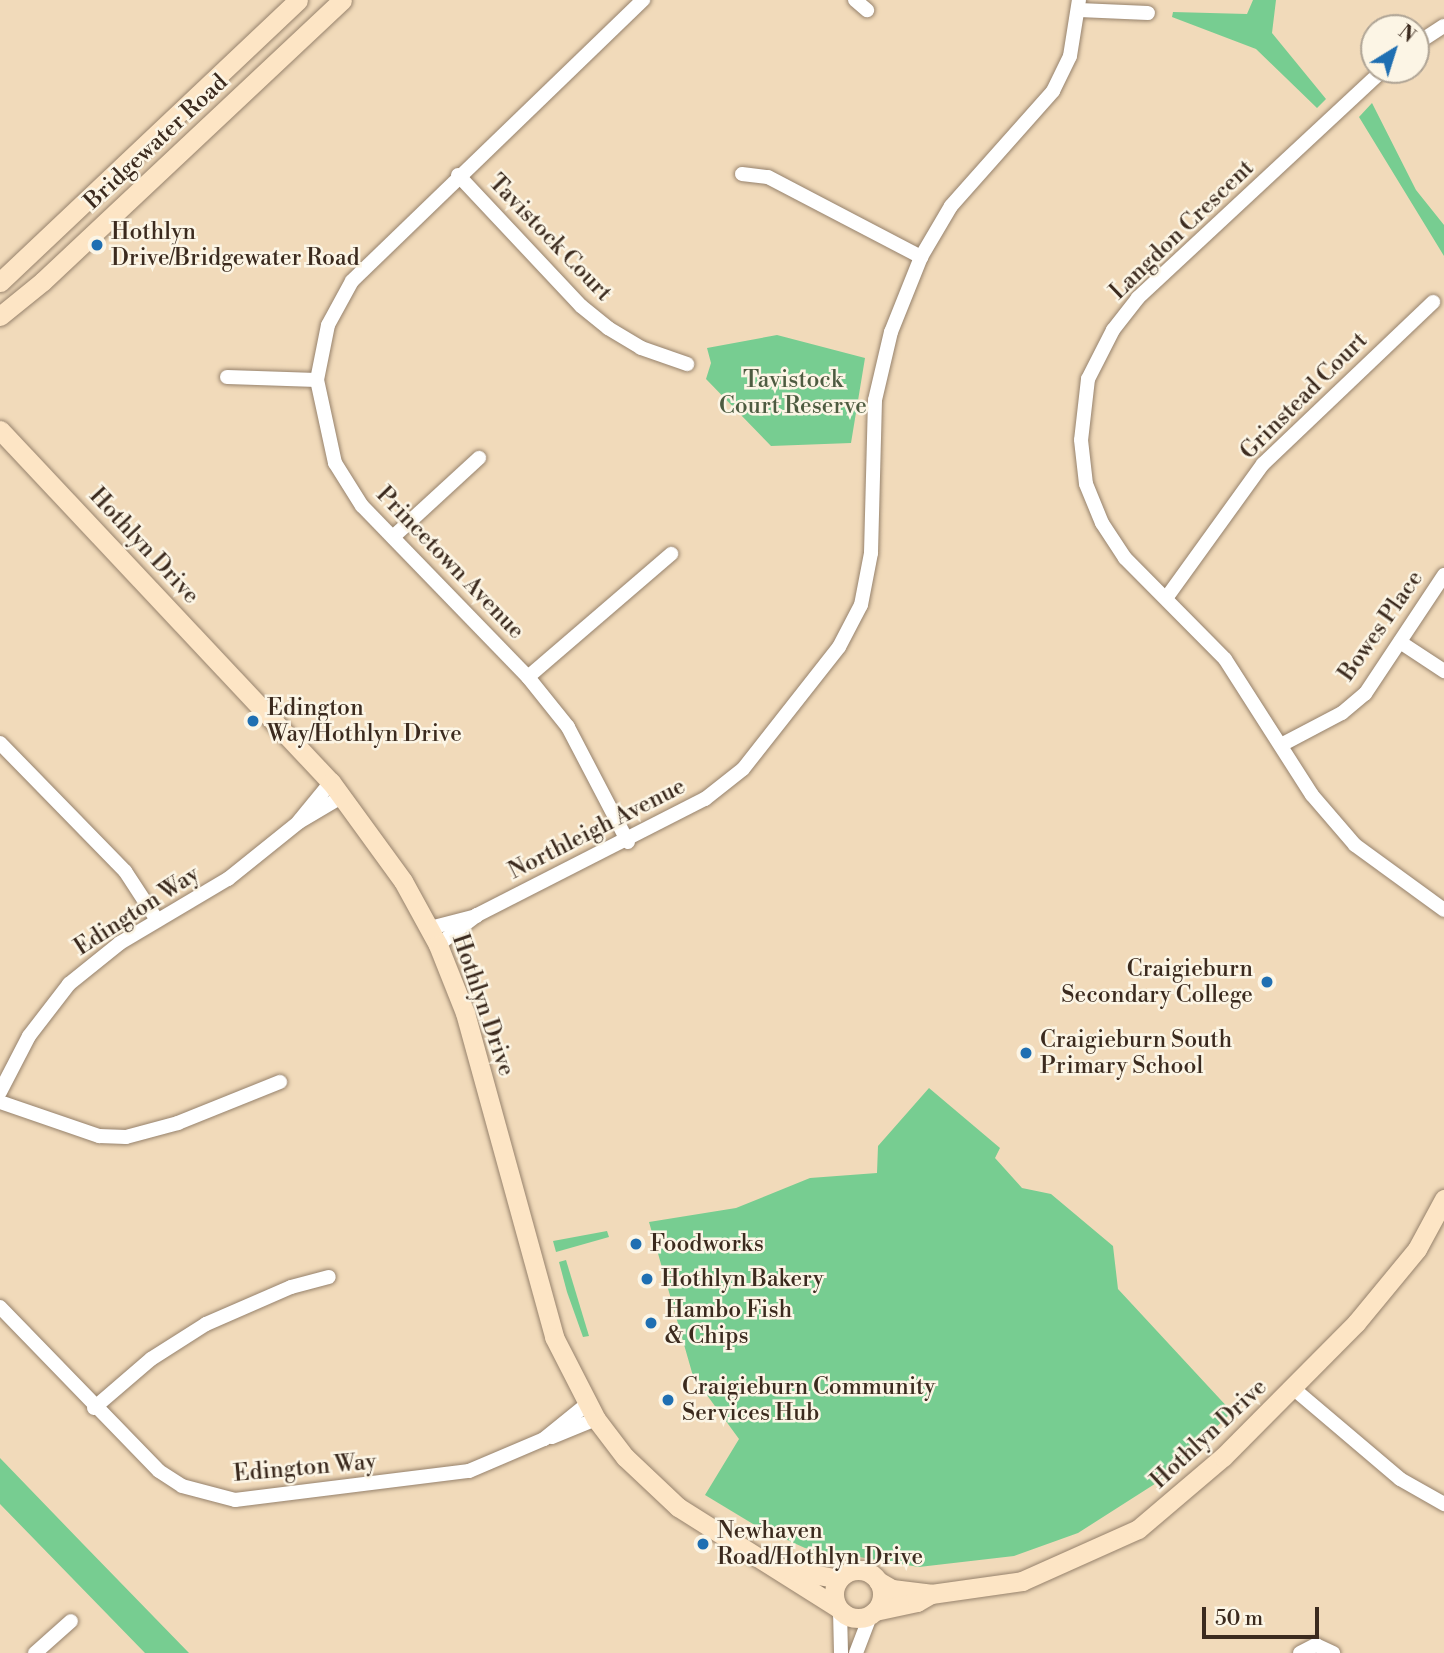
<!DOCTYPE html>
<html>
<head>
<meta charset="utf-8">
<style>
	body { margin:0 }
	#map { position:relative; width:1444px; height:1653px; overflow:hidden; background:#f1daba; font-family:"Libre Bodoni",serif }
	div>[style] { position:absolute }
	.green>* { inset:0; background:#77cd91 }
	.roads { filter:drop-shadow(0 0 2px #96826c) drop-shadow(0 0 2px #96826c) }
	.street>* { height:14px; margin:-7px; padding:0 7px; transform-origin:7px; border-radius:7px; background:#fff }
	.secondary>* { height:19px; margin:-9.5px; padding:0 9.5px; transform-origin:9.5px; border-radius:9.5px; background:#fde5c5 }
	.secondary>.ring { margin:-9.5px; padding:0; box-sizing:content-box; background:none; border:19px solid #fde5c5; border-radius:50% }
	.dots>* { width:19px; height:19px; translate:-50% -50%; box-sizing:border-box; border:4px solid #fcf5e5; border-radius:50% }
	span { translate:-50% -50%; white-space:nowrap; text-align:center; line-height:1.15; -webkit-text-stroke:5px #fcf5e5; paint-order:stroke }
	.street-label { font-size:23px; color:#3b2a1e }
	.poi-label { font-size:23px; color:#3b2a1e }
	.left { translate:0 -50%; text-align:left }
	.right { translate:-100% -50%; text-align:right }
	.park-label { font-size:23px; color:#4d5b40 }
	.north { position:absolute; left:1360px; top:14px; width:70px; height:70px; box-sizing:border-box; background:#fcf5e5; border:2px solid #afa495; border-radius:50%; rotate:38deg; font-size:19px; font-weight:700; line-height:28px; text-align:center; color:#3b2a1e }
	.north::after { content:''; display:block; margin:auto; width:24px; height:32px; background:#1f6fb2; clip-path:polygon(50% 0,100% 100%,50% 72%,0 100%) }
	.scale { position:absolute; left:1202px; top:1607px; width:117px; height:32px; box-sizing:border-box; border:4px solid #3b2a1e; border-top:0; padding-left:9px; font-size:21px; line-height:24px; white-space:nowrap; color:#3b2a1e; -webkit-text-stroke:5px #fcf5e5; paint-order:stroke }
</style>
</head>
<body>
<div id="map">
	<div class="green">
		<i style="clip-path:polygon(1253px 0,1276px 0,1272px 33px,1326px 99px,1317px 108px,1256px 49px,1172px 17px,1173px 12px,1247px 14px)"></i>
		<i style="clip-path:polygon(1372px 103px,1416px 190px,1444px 225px,1444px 256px,1359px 117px)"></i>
		<i style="clip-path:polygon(777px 335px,865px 358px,851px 443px,771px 446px,706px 379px,711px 363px,707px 348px)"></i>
		<i style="clip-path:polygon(929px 1088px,1000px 1148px,995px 1158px,1022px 1188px,1051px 1194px,1113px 1246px,1118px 1289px,1232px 1412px,1161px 1480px,1078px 1533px,1014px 1556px,919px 1567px,805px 1548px,758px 1527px,705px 1495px,739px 1439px,693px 1376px,649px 1222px,736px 1208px,810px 1178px,877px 1173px,878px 1146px)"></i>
		<i style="clip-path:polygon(607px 1231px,609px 1237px,556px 1252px,553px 1241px)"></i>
		<i style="clip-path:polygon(566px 1260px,589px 1336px,583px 1337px,567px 1292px,559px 1262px)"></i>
		<i style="clip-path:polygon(0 1458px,83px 1544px,189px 1653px,145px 1653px,0 1504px)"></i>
	</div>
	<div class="roads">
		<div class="street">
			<i style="left:855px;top:0;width:16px;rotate:40deg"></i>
			<i style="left:1079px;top:10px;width:69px;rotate:2.5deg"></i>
			<i style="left:1416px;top:44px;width:33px;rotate:-33deg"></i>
			<i style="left:1383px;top:70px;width:335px;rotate:137.1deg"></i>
			<i style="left:1138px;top:298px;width:41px;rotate:128deg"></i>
			<i style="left:1113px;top:330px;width:55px;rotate:117deg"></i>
			<i style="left:1088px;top:379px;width:61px;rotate:96.5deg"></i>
			<i style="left:1081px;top:440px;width:44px;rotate:83.5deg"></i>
			<i style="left:1086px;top:484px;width:42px;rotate:67.7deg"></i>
			<i style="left:1102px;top:523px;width:42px;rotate:56.7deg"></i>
			<i style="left:1125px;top:558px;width:142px;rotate:45.3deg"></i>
			<i style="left:1225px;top:659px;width:161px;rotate:57.4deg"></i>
			<i style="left:1312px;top:795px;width:66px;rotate:49.3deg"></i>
			<i style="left:1355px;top:845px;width:110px;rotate:36.1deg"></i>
			<i style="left:742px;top:174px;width:26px;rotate:7deg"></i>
			<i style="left:768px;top:177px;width:173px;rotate:27.6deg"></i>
			<i style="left:458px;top:175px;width:180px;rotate:46.8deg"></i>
			<i style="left:581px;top:306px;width:35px;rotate:39deg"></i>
			<i style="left:608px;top:328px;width:39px;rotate:31deg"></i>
			<i style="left:641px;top:348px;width:49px;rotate:19.2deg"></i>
			<i style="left:227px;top:377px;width:90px;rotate:1.9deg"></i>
			<i style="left:393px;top:537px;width:117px;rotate:-42.6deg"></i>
			<i style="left:1167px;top:597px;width:164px;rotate:-54.2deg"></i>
			<i style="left:1263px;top:464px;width:235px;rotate:-43.6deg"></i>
			<i style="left:1400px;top:642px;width:53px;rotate:33.4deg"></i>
			<i style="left:528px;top:677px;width:189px;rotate:-40.7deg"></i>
			<i style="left:0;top:743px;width:179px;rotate:45.7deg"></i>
			<i style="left:125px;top:871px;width:59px;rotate:56.9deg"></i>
			<i style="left:1281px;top:745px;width:69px;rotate:-27.7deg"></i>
			<i style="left:1342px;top:713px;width:30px;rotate:-40deg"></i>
			<i style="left:1365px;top:694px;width:143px;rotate:-56.4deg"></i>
			<i style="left:299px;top:821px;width:50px;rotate:-50.6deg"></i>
			<i style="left:628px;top:842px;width:130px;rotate:-117.6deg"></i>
			<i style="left:568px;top:727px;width:64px;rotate:-128.7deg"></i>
			<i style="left:528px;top:677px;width:238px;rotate:-134.1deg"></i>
			<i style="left:362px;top:506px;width:51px;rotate:-122.1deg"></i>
			<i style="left:335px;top:463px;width:85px;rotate:-102.2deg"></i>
			<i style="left:317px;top:380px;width:56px;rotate:-78.7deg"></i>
			<i style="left:328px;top:325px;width:50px;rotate:-61.4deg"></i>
			<i style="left:352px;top:281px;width:405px;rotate:-44deg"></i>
			<i style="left:430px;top:928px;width:48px;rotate:-14.6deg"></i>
			<i style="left:438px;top:945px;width:49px;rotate:-37.6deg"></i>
			<i style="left:477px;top:915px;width:256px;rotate:-27deg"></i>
			<i style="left:705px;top:799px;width:48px;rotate:-38.3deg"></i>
			<i style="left:743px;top:769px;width:155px;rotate:-51.8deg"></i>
			<i style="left:839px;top:647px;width:47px;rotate:-62.4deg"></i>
			<i style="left:861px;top:605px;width:53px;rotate:-79.1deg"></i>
			<i style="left:871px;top:553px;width:153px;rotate:-88.5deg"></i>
			<i style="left:875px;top:400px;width:70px;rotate:-76.8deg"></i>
			<i style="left:891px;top:332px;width:81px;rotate:-68.2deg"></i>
			<i style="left:921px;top:257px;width:59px;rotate:-59.5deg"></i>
			<i style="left:951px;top:206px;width:154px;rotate:-48.4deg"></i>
			<i style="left:1053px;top:91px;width:39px;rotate:-64deg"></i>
			<i style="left:1070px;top:56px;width:57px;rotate:-80.9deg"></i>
			<i style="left:0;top:1092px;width:63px;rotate:-62.6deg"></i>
			<i style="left:29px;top:1036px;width:66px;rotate:-52.4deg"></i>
			<i style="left:69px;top:984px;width:65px;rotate:-38.8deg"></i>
			<i style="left:120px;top:943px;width:126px;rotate:-30.7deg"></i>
			<i style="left:228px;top:879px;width:91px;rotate:-38.8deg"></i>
			<i style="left:299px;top:822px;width:51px;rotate:-30.6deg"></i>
			<i style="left:0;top:1102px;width:105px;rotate:19deg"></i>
			<i style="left:99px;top:1136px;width:27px;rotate:2deg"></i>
			<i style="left:126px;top:1137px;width:54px;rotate:-15.1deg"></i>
			<i style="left:178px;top:1123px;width:110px;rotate:-21.9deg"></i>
			<i style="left:0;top:1307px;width:228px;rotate:45.9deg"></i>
			<i style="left:159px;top:1471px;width:27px;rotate:33deg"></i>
			<i style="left:182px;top:1486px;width:55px;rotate:14.8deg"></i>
			<i style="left:235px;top:1500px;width:236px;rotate:-7.1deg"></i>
			<i style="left:469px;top:1471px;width:82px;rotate:-23.1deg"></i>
			<i style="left:544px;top:1439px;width:54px;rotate:-39deg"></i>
			<i style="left:1294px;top:1389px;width:139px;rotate:40.3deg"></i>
			<i style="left:1400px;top:1479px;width:51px;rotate:29.6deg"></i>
			<i style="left:94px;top:1408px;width:75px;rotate:-40.7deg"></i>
			<i style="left:151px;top:1359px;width:65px;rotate:-32.5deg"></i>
			<i style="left:206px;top:1324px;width:93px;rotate:-23.5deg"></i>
			<i style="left:291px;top:1287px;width:39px;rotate:-15deg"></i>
			<i style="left:552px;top:1437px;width:48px;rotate:-22.2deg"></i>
			<i style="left:840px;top:1611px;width:42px;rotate:88.6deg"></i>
			<i style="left:35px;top:1653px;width:48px;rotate:-41.6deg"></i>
			<i style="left:856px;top:1653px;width:42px;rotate:-69deg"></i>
			<i style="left:1300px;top:1653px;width:18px;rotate:-27deg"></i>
			<i style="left:1316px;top:1645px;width:19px;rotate:25deg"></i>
		</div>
		<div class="secondary">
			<i style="left:0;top:282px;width:410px;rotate:-43.4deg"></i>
			<i style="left:0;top:316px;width:55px;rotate:-39.1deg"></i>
			<i style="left:43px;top:281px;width:410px;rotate:-43.2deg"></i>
			<i style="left:0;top:430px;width:483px;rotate:46.8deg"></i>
			<i style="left:331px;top:782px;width:122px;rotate:54deg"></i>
			<i style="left:403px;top:881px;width:73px;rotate:61.3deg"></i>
			<i style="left:438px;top:945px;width:73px;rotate:68.3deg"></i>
			<i style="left:465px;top:1013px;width:336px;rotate:74.6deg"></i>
			<i style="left:554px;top:1337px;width:92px;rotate:62.9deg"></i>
			<i style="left:596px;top:1419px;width:48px;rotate:52.7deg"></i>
			<i style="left:625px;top:1457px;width:73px;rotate:43.3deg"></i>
			<i style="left:678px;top:1507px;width:188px;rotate:32.2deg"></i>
			<i style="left:782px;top:1568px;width:58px;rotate:10.9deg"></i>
			<i class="ring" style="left:834px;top:1570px;width:29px;height:29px"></i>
			<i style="left:878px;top:1581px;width:16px;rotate:30deg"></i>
			<i style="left:892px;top:1589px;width:39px;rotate:7deg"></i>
			<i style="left:875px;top:1611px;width:43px;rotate:-12.1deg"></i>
			<i style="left:917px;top:1602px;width:16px;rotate:-30deg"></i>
			<i style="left:931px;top:1594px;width:92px;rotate:-8.1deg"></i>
			<i style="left:1022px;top:1581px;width:127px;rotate:-24.1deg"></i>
			<i style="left:1138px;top:1529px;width:111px;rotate:-40.3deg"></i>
			<i style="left:1223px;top:1457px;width:189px;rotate:-45.2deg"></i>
			<i style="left:1356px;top:1323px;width:96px;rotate:-50.5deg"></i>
			<i style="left:1417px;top:1249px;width:57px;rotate:-61.6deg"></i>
		</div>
	</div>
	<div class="dots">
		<i style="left:97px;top:245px;background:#1f6fb2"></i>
		<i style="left:253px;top:721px;background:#1f6fb2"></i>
		<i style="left:1267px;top:982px;background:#1f6fb2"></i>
		<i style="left:1026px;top:1053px;background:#1f6fb2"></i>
		<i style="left:636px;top:1244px;background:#1f6fb2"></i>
		<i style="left:647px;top:1279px;background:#1f6fb2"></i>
		<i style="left:651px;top:1323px;background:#1f6fb2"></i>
		<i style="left:668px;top:1400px;background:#1f6fb2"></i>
		<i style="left:703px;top:1544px;background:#1f6fb2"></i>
	</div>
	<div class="street-label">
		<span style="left:156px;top:142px;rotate:-43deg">Bridgewater Road</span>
		<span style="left:1182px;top:230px;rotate:-44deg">Langdon Crescent</span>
		<span style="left:550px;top:238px;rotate:46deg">Tavistock Court</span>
		<span style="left:1304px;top:396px;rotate:-45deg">Grinstead Court</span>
		<span style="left:144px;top:546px;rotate:47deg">Hothlyn Drive</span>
		<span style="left:450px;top:563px;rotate:46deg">Princetown Avenue</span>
		<span style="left:1381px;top:626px;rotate:-55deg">Bowes Place</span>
		<span style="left:597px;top:829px;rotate:-27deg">Northleigh Avenue</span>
		<span style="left:137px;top:911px;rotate:-33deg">Edington Way</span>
		<span style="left:483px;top:1005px;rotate:71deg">Hothlyn Drive</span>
		<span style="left:1209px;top:1434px;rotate:-43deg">Hothlyn Drive</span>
		<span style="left:305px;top:1468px;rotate:-5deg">Edington Way</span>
	</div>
	<div class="poi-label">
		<span class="left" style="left:111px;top:245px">Hothlyn<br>Drive/Bridgewater Road</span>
		<span class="left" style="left:267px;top:721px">Edington<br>Way/Hothlyn Drive</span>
		<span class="right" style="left:1253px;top:982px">Craigieburn<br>Secondary College</span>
		<span class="left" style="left:1040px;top:1053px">Craigieburn South<br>Primary School</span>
		<span class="left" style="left:650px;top:1244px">Foodworks</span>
		<span class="left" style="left:661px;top:1279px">Hothlyn Bakery</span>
		<span class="left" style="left:665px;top:1323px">Hambo Fish<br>&amp; Chips</span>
		<span class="left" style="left:682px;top:1400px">Craigieburn Community<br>Services Hub</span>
		<span class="left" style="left:717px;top:1544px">Newhaven<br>Road/Hothlyn Drive</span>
	</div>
	<div class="park-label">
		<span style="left:793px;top:393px">Tavistock<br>Court Reserve</span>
	</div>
	<div class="north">N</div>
	<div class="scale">50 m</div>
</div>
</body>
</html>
